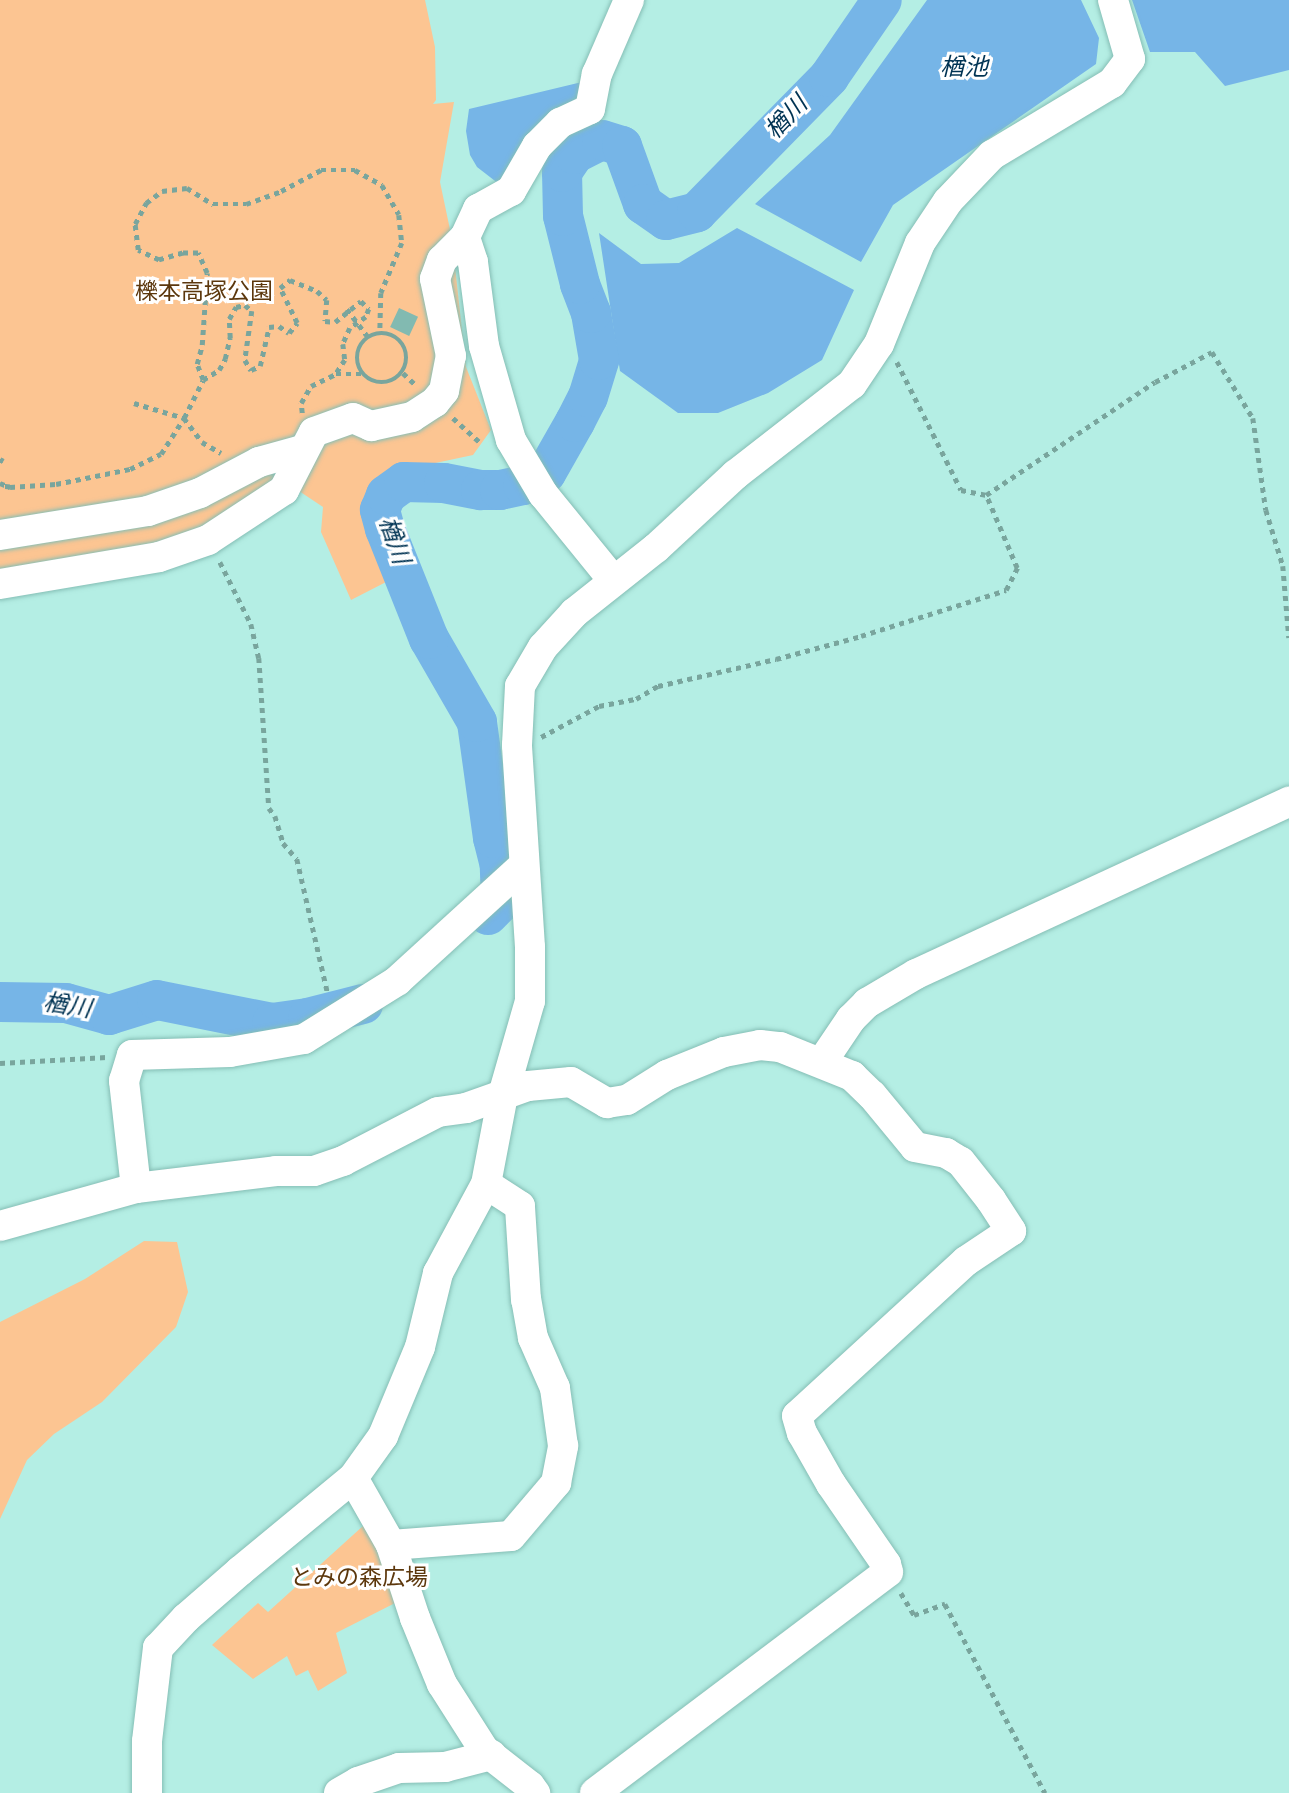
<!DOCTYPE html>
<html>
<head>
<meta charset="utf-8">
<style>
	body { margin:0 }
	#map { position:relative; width:1289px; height:1793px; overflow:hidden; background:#b4eee4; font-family:Overpass,"Noto Sans JP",sans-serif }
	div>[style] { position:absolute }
	.green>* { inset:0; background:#fcc592 }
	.water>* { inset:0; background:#76b5e7 }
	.river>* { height:40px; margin:-20px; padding:0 20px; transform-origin:20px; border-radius:20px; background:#76b5e7 }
	.building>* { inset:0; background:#82bab1; transform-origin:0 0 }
	.path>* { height:4.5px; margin-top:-2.25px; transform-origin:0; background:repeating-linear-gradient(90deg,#79a59d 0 5px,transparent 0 10px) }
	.path>.ring { margin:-2.25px; padding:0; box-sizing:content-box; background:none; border:4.5px solid #79a59d; border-radius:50% }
	.roads { filter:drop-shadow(0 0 2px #85beb5) drop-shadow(0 0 2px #85beb5) }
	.minor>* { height:30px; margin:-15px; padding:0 15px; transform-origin:15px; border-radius:15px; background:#fff }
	span { translate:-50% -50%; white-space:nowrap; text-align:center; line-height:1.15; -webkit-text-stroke:6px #fff; paint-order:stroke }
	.park-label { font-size:23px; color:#5c370c }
	.water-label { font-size:24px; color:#003353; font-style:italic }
</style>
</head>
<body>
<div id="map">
	<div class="green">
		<i style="clip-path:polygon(0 0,425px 0,435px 47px,436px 100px,433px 104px,454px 102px,440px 182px,452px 239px,466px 367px,491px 430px,473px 455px,393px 472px,364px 520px,390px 580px,351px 600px,321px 532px,323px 507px,290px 485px,203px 536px,0 581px)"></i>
		<i style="clip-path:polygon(144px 1241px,177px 1242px,188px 1292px,176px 1327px,102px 1402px,54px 1434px,27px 1460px,0 1519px,0 1322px,85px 1279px)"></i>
		<i style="clip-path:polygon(374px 1516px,405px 1598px,336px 1633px,347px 1673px,318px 1691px,308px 1670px,296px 1676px,287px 1656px,253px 1679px,212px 1645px,258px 1603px,268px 1612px)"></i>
	</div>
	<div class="water">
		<i style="clip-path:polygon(927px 0,1081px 0,1099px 38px,1096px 64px,893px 205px,861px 262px,755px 204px,830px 135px)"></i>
		<i style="clip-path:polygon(1132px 0,1289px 0,1289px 70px,1225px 86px,1195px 52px,1150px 52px)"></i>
		<i style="clip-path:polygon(582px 82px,577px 100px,556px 108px,539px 124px,499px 184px,477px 167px,470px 155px,466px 131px,469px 109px)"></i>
		<i style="clip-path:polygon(737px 228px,854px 290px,822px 360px,768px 393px,718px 413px,678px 413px,620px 371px,599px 233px,641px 264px,679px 263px)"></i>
	</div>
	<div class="river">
		<i style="left:488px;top:915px;width:18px;rotate:-45deg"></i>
		<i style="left:501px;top:902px;width:36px;rotate:-92deg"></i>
		<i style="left:500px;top:866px;width:29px;rotate:-104deg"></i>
		<i style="left:493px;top:838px;width:117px;rotate:-97.9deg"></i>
		<i style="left:477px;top:722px;width:96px;rotate:-120deg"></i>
		<i style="left:429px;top:639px;width:118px;rotate:-111.8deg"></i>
		<i style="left:385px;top:529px;width:20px;rotate:-105deg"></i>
		<i style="left:380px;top:510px;width:16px;rotate:-68deg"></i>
		<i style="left:386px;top:495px;width:22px;rotate:-36deg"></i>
		<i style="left:404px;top:482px;width:40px;rotate:1.4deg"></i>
		<i style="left:444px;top:483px;width:38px;rotate:11deg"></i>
		<i style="left:481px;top:490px;width:19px"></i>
		<i style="left:500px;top:490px;width:24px;rotate:-12deg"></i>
		<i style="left:523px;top:485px;width:26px;rotate:-28deg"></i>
		<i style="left:546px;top:473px;width:59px;rotate:-60.4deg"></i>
		<i style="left:575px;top:422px;width:28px;rotate:-63deg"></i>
		<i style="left:588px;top:397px;width:39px;rotate:-73deg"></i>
		<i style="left:599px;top:360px;width:48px;rotate:-99.7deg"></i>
		<i style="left:591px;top:313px;width:31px;rotate:-111deg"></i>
		<i style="left:580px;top:284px;width:70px;rotate:-104deg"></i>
		<i style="left:563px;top:216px;width:44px;rotate:-91.3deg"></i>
		<i style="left:562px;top:172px;width:22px;rotate:-56deg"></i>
		<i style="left:574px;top:154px;width:31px;rotate:-27deg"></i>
		<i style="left:602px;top:140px;width:21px;rotate:17deg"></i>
		<i style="left:622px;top:146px;width:62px;rotate:70.1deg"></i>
		<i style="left:643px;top:204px;width:28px;rotate:35deg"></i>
		<i style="left:666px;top:220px;width:32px;rotate:-14deg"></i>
		<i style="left:697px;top:212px;width:189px;rotate:-45.6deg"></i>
		<i style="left:829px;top:77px;width:93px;rotate:-55.5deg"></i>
		<i style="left:0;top:1002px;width:66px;rotate:0.9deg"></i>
		<i style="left:66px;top:1003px;width:45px;rotate:15.6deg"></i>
		<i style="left:109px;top:1015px;width:50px;rotate:-17.4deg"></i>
		<i style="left:157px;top:1000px;width:117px;rotate:11.3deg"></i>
		<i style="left:272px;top:1023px;width:36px;rotate:-8deg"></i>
		<i style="left:308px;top:1018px;width:57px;rotate:-14.3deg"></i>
	</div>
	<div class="building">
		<i style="left:399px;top:308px;width:21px;height:21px;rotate:25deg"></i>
	</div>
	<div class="path">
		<i style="left:347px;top:309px;width:35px;rotate:53deg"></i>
		<i class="ring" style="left:357px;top:333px;width:45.5px;height:45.5px"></i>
		<i style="left:897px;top:362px;width:143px;rotate:63.4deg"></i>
		<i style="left:961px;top:490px;width:25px;rotate:11deg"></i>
		<i style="left:986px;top:495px;width:203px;rotate:-33.8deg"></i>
		<i style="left:1155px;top:382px;width:64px;rotate:-27.8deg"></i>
		<i style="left:1212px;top:352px;width:78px;rotate:58.2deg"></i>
		<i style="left:1253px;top:418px;width:93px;rotate:82deg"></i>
		<i style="left:1266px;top:510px;width:59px;rotate:73.1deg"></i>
		<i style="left:1283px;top:566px;width:72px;rotate:85.2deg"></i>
		<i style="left:403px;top:373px;width:16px;rotate:43deg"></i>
		<i style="left:203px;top:380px;width:19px;rotate:-32deg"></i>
		<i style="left:219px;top:370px;width:13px;rotate:-61deg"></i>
		<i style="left:225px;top:359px;width:22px;rotate:-77deg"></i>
		<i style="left:230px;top:338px;width:19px;rotate:-93deg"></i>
		<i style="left:229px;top:319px;width:14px;rotate:-60deg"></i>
		<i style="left:236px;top:307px;width:9px;rotate:-13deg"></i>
		<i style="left:245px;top:305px;width:9px;rotate:41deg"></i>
		<i style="left:252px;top:311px;width:49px;rotate:98.1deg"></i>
		<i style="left:245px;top:360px;width:12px;rotate:59deg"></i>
		<i style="left:251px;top:370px;width:10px;rotate:-24deg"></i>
		<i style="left:260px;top:366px;width:40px;rotate:-77deg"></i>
		<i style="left:269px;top:327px;width:10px;rotate:-6deg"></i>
		<i style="left:279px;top:326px;width:12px;rotate:35deg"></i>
		<i style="left:289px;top:333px;width:13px;rotate:-51deg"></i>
		<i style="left:297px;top:323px;width:39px;rotate:-116deg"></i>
		<i style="left:280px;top:288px;width:13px;rotate:-39deg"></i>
		<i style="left:290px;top:280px;width:29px;rotate:22deg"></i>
		<i style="left:317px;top:291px;width:13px;rotate:42deg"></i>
		<i style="left:327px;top:300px;width:21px;rotate:95deg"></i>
		<i style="left:325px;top:321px;width:10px;rotate:6deg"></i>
		<i style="left:335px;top:322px;width:33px;rotate:-39deg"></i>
		<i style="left:361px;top:301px;width:11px;rotate:45deg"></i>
		<i style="left:369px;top:309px;width:9px;rotate:111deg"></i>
		<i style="left:366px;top:317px;width:19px;rotate:145deg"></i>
		<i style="left:350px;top:328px;width:17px;rotate:114deg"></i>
		<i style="left:343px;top:344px;width:16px;rotate:83deg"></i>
		<i style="left:345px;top:360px;width:17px;rotate:123deg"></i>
		<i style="left:134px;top:403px;width:52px;rotate:16.7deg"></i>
		<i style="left:184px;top:418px;width:30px;rotate:53deg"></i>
		<i style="left:202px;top:442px;width:22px;rotate:30deg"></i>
		<i style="left:302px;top:413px;width:10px;rotate:-96deg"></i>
		<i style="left:301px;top:403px;width:20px;rotate:-60deg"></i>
		<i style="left:311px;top:386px;width:28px;rotate:-26deg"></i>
		<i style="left:336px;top:374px;width:26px"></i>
		<i style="left:453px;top:418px;width:38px;rotate:42deg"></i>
		<i style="left:0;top:459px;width:4px;rotate:34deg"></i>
		<i style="left:3px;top:461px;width:3px;rotate:-162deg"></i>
		<i style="left:0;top:483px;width:11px;rotate:22deg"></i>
		<i style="left:10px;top:487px;width:10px;rotate:-174deg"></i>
		<i style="left:10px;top:487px;width:46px;rotate:-3.7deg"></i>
		<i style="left:56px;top:484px;width:76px;rotate:-11.5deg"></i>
		<i style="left:130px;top:469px;width:34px;rotate:-26deg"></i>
		<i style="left:161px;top:454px;width:43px;rotate:-57.4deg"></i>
		<i style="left:184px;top:418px;width:42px;rotate:-63.4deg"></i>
		<i style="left:203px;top:380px;width:17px;rotate:-111deg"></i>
		<i style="left:197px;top:364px;width:20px;rotate:-75deg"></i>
		<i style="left:202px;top:345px;width:72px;rotate:-86deg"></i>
		<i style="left:207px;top:273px;width:22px;rotate:-114deg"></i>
		<i style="left:198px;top:253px;width:15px;rotate:180deg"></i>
		<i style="left:183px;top:253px;width:25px;rotate:164deg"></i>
		<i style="left:159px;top:260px;width:23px;rotate:-155deg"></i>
		<i style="left:138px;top:250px;width:26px;rotate:-97deg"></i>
		<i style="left:135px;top:224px;width:24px;rotate:-62deg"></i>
		<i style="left:146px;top:203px;width:20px;rotate:-37deg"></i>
		<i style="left:162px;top:191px;width:25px;rotate:-7deg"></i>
		<i style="left:187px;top:188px;width:31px;rotate:32deg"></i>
		<i style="left:213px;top:204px;width:33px"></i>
		<i style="left:246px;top:204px;width:37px;rotate:-20deg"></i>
		<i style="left:281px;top:191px;width:45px;rotate:-27.7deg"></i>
		<i style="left:321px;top:170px;width:34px"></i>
		<i style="left:355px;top:170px;width:31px;rotate:29deg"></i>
		<i style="left:382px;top:185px;width:34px;rotate:60deg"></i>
		<i style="left:399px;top:215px;width:28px;rotate:84deg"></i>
		<i style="left:402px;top:243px;width:54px;rotate:112.8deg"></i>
		<i style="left:381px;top:293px;width:40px;rotate:91.4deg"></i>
		<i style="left:220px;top:562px;width:69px;rotate:63.4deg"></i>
		<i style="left:251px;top:624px;width:35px;rotate:77deg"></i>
		<i style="left:259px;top:658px;width:150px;rotate:86.2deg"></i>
		<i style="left:269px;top:808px;width:10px;rotate:53deg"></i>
		<i style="left:275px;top:816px;width:28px;rotate:73deg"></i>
		<i style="left:283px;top:843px;width:21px;rotate:49deg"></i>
		<i style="left:297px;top:859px;width:139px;rotate:77.1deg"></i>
		<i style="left:541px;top:737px;width:66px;rotate:-28.1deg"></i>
		<i style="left:599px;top:706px;width:38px;rotate:-11deg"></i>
		<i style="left:636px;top:699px;width:26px;rotate:-31deg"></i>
		<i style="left:658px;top:686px;width:121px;rotate:-12.9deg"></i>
		<i style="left:776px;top:659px;width:88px;rotate:-15.1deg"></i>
		<i style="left:861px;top:636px;width:152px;rotate:-17.6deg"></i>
		<i style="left:1006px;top:590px;width:25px;rotate:-63deg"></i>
		<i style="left:1017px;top:568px;width:79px;rotate:-113deg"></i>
		<i style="left:0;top:1063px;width:107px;rotate:-3.2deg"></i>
		<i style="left:901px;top:1593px;width:26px;rotate:59deg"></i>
		<i style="left:914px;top:1615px;width:33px;rotate:-20deg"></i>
		<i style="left:945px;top:1604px;width:214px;rotate:62.1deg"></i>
	</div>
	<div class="roads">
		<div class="minor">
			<i style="left:0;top:535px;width:150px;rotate:-9.2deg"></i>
			<i style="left:148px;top:511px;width:55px;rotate:-19.1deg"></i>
			<i style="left:200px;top:493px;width:67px;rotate:-27.7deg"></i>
			<i style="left:259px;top:462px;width:45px;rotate:-15.6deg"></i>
			<i style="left:613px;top:580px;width:111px;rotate:-129.1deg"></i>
			<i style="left:543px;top:494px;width:63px;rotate:-120.7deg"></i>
			<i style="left:511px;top:440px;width:98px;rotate:-106deg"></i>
			<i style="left:484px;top:346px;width:85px;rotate:-97.5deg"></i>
			<i style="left:473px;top:262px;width:26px;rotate:-108deg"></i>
			<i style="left:465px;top:237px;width:31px;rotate:-65deg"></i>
			<i style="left:478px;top:209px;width:38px;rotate:-29deg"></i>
			<i style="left:511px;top:191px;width:52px;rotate:-60deg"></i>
			<i style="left:537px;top:146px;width:33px;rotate:-45deg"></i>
			<i style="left:560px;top:123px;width:33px;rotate:-25deg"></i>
			<i style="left:590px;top:109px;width:36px;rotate:-79deg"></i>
			<i style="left:597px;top:74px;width:81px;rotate:-66.6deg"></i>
			<i style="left:0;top:584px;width:161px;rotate:-9.6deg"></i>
			<i style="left:159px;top:557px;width:52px;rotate:-19.1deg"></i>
			<i style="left:208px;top:540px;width:91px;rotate:-33.3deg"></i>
			<i style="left:284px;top:490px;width:65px;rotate:-62.7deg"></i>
			<i style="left:314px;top:432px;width:41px;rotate:-19.7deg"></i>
			<i style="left:353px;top:418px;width:20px;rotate:24deg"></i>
			<i style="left:371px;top:426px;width:42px;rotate:-12.4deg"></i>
			<i style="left:412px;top:417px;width:27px;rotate:-33deg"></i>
			<i style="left:435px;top:402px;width:14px;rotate:-51deg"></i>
			<i style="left:444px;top:391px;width:36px;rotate:-79deg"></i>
			<i style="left:451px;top:356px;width:79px;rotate:-101.7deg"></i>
			<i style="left:435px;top:279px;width:20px;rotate:-70deg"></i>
			<i style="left:442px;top:260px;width:33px;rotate:-45deg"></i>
			<i style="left:822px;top:1062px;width:52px;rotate:-56deg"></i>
			<i style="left:851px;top:1019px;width:23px;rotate:-45deg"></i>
			<i style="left:867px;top:1003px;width:57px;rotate:-30.6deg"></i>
			<i style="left:916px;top:974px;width:411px;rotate:-24.8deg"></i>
			<i style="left:136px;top:1188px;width:141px;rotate:-6.9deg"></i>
			<i style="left:276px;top:1171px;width:38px"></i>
			<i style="left:314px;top:1171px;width:31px;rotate:-19deg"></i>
			<i style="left:343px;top:1161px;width:107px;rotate:-27.3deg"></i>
			<i style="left:438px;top:1112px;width:28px;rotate:-8deg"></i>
			<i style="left:466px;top:1108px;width:66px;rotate:-19.5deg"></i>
			<i style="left:528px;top:1086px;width:43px;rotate:-5.3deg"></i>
			<i style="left:571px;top:1082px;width:42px;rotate:30.3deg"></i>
			<i style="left:607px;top:1103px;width:20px;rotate:-9deg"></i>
			<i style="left:627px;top:1100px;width:47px;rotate:-32deg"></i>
			<i style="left:667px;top:1075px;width:61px;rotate:-22deg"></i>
			<i style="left:724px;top:1052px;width:37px;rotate:-11deg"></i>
			<i style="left:760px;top:1045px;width:20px;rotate:6deg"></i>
			<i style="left:780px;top:1047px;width:78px;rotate:21.9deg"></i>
			<i style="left:852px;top:1076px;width:28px;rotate:44deg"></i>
			<i style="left:872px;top:1095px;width:67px;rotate:50.4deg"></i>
			<i style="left:915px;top:1147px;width:32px;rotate:11deg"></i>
			<i style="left:946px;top:1153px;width:17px;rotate:31deg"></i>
			<i style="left:961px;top:1162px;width:48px;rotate:51.7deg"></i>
			<i style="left:991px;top:1200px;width:37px;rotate:57deg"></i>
			<i style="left:1011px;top:1231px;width:54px;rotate:146.3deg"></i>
			<i style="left:966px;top:1261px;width:229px;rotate:137.5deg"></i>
			<i style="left:797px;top:1416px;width:18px;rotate:74deg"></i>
			<i style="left:802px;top:1433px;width:59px;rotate:60.4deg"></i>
			<i style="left:831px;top:1484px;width:97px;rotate:55.5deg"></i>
			<i style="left:886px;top:1564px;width:8px;rotate:76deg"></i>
			<i style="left:888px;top:1572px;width:367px;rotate:143deg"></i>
			<i style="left:0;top:1226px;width:141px;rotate:-15.6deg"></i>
			<i style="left:136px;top:1188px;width:108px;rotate:-96.4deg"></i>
			<i style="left:124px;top:1081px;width:27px;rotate:-73deg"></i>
			<i style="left:132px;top:1055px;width:98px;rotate:-1.8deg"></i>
			<i style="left:230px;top:1052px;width:75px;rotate:-10deg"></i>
			<i style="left:304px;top:1039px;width:110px;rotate:-31.9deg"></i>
			<i style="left:397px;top:981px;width:171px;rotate:-42.4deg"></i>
			<i style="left:353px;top:1478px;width:77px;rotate:60.4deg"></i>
			<i style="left:391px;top:1545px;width:77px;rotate:71.8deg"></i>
			<i style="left:415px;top:1618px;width:71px;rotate:67.8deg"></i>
			<i style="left:442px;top:1684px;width:78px;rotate:57.5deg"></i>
			<i style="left:484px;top:1750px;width:58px;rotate:38deg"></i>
			<i style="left:530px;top:1786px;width:9px;rotate:54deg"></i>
			<i style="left:391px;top:1545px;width:120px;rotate:-4.3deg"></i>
			<i style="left:511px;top:1536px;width:70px;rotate:-49.7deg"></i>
			<i style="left:556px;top:1483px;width:38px;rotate:-79deg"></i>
			<i style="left:563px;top:1446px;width:59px;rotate:-97.9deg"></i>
			<i style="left:555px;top:1388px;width:55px;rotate:-113.7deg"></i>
			<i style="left:533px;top:1338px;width:39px;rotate:-100deg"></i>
			<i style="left:526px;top:1300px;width:94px;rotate:-93.7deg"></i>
			<i style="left:520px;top:1206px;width:40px;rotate:-147.1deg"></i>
			<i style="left:147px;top:1793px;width:52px;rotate:-90deg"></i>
			<i style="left:147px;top:1741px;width:94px;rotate:-83.3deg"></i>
			<i style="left:158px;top:1648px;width:41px;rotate:-47deg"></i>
			<i style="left:186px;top:1618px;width:72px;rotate:-41deg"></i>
			<i style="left:240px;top:1571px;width:146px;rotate:-39.5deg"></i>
			<i style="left:353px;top:1478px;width:52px;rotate:-54.5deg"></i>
			<i style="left:383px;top:1436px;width:96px;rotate:-67.4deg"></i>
			<i style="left:420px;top:1347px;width:76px;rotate:-76.3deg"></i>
			<i style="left:438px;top:1273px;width:101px;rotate:-61.7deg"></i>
			<i style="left:486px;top:1184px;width:91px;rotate:-79.2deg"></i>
			<i style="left:503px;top:1095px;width:98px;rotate:-74deg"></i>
			<i style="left:530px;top:1001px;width:54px;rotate:-90deg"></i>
			<i style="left:530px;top:947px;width:202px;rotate:-93.7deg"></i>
			<i style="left:517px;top:745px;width:59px;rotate:-87.1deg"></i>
			<i style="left:520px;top:686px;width:45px;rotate:-59.5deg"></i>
			<i style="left:543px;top:647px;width:46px;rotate:-47.6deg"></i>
			<i style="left:574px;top:613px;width:105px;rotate:-38.4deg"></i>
			<i style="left:656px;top:548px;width:108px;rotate:-42.7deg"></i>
			<i style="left:735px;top:475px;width:148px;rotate:-37.9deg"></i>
			<i style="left:852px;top:384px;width:48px;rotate:-56deg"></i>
			<i style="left:879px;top:344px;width:109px;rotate:-67.9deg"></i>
			<i style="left:920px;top:243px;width:50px;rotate:-56.3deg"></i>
			<i style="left:948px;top:201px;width:64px;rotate:-46.3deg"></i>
			<i style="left:992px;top:155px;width:140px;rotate:-31deg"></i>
			<i style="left:1112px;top:83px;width:30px;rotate:-53deg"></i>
			<i style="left:1130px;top:59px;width:61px;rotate:-106.1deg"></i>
			<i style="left:339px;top:1793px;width:22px;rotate:-30deg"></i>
			<i style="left:358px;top:1782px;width:43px;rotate:-18.9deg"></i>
			<i style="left:399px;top:1768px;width:46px;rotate:-1.2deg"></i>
			<i style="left:445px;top:1767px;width:48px;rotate:-14.6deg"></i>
		</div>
	</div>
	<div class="park-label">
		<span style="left:204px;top:294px">櫟本高塚公園</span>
		<span style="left:359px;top:1580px">とみの森広場</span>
	</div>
	<div class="water-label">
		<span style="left:964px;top:70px">楢池</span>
		<span style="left:788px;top:119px;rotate:-46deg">楢川</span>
		<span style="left:392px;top:541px;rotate:71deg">楢川</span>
		<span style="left:67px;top:1008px;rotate:9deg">楢川</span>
	</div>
</div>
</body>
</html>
